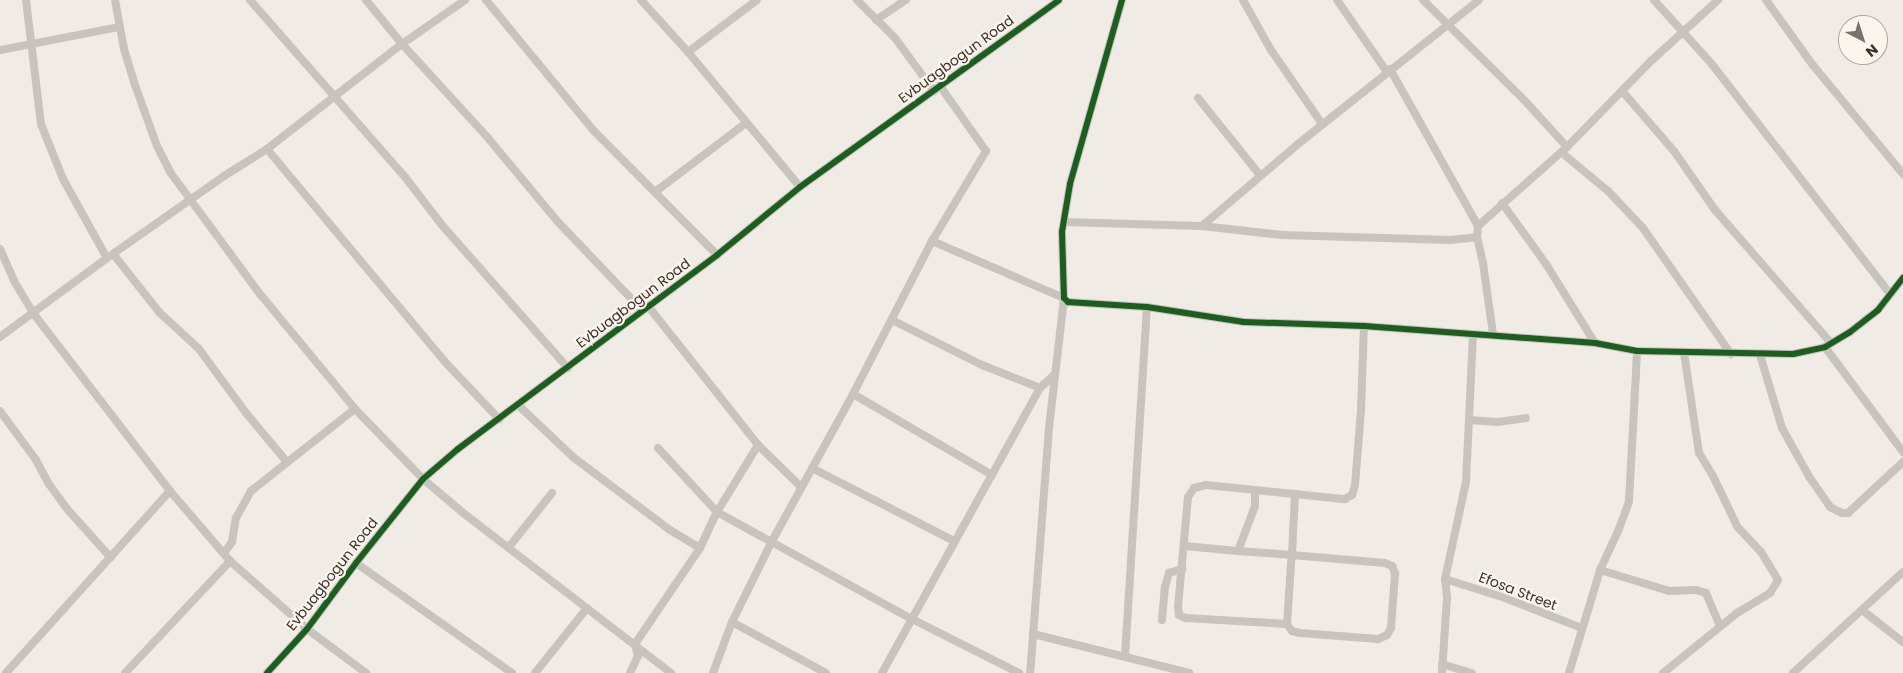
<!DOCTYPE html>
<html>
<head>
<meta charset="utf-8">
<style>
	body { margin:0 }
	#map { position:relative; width:1903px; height:673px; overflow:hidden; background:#f0ebe5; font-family:Poppins,sans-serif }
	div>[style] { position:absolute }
	.street>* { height:8px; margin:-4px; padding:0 4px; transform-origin:4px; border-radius:4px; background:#c9c3be }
	.cycleway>* { height:6px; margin:-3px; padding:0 3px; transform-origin:3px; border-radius:3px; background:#1b5e20 }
	span { translate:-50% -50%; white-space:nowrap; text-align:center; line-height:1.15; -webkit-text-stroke:4.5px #fbf5ee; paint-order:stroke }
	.street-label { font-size:14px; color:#3b302b }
	.north { position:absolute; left:1838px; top:15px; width:50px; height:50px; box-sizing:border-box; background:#fbf5ee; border:1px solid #aea6a0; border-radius:50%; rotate:140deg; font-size:14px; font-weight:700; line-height:20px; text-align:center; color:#3b302b }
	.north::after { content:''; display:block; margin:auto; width:18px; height:22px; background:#7a716c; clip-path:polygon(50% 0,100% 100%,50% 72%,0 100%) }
</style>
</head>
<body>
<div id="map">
	<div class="street">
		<i style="left:26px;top:0;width:125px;rotate:83.1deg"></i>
		<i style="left:41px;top:124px;width:59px;rotate:68.2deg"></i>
		<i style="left:63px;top:179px;width:90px;rotate:60.9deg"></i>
		<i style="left:115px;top:0;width:50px;rotate:79.6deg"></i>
		<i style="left:124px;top:49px;width:38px;rotate:73deg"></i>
		<i style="left:135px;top:85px;width:65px;rotate:70.2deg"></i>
		<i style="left:157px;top:146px;width:29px;rotate:63deg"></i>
		<i style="left:170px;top:172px;width:152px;rotate:53.6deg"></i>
		<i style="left:260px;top:294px;width:149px;rotate:50.4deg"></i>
		<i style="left:355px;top:409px;width:98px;rotate:45.8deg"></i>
		<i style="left:423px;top:479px;width:51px;rotate:40.2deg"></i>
		<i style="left:462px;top:512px;width:264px;rotate:37.6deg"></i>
		<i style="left:250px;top:0;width:235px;rotate:48.8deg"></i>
		<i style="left:405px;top:177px;width:59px;rotate:52.5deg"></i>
		<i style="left:441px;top:224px;width:192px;rotate:48.6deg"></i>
		<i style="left:366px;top:0;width:57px;rotate:50.7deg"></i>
		<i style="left:402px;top:44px;width:127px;rotate:47.5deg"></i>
		<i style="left:488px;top:138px;width:109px;rotate:50.2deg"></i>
		<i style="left:558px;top:222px;width:122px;rotate:46.3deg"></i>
		<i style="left:486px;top:0;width:170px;rotate:50.5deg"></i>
		<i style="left:594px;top:131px;width:175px;rotate:45.2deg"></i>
		<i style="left:641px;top:0;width:70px;rotate:47.9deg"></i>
		<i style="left:688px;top:52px;width:175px;rotate:50.3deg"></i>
		<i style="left:857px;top:0;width:54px;rotate:45deg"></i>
		<i style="left:895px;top:38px;width:66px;rotate:53.7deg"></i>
		<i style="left:1122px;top:0;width:191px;rotate:105.8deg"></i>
		<i style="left:1070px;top:184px;width:49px;rotate:99.5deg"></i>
		<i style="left:1062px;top:232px;width:66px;rotate:88.3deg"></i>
		<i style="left:1064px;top:298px;width:6px;rotate:45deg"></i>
		<i style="left:1068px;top:302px;width:79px;rotate:3.6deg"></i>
		<i style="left:1147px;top:307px;width:98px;rotate:8.8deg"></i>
		<i style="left:1244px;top:322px;width:120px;rotate:1.9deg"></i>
		<i style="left:1364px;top:326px;width:232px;rotate:4.2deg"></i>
		<i style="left:1595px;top:343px;width:43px;rotate:10.8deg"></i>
		<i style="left:1637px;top:351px;width:156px;rotate:1.1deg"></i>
		<i style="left:1793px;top:354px;width:33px;rotate:-12deg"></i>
		<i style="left:1825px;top:347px;width:29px;rotate:-31deg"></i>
		<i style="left:1850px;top:332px;width:36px;rotate:-38deg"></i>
		<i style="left:1878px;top:310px;width:41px;rotate:-52deg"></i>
		<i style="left:1243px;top:0;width:57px;rotate:60.8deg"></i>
		<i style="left:1271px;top:50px;width:90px;rotate:55.4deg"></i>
		<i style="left:1337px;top:0;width:88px;rotate:55.2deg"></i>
		<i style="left:1423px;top:0;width:145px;rotate:44.7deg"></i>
		<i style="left:1526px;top:102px;width:61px;rotate:47.7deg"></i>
		<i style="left:1654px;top:0;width:85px;rotate:47.9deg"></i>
		<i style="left:1711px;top:63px;width:292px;rotate:52.2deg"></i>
		<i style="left:1766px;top:0;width:79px;rotate:54.3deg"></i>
		<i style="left:1812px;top:64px;width:143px;rotate:50.4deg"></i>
		<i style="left:876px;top:20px;width:36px;rotate:-34deg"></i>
		<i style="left:0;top:50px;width:122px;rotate:-10.9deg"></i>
		<i style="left:688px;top:52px;width:86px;rotate:-37deg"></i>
		<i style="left:1390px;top:69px;width:180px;rotate:60.7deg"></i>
		<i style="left:1623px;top:92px;width:78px;rotate:49.2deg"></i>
		<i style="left:1674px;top:151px;width:72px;rotate:55.2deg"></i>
		<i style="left:1715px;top:210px;width:176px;rotate:48.9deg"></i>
		<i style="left:1198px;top:98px;width:99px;rotate:51.2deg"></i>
		<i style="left:267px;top:149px;width:280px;rotate:50.1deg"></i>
		<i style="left:447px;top:364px;width:76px;rotate:46.6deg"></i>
		<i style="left:1561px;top:152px;width:61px;rotate:39.7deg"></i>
		<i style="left:1608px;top:191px;width:51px;rotate:46.6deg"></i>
		<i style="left:1643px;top:228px;width:154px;rotate:55.1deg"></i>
		<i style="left:655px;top:192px;width:114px;rotate:-37.2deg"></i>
		<i style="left:1502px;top:203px;width:75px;rotate:54.2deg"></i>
		<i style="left:1546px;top:264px;width:93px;rotate:58.2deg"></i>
		<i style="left:1064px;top:222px;width:138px;rotate:1.7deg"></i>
		<i style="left:1202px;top:226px;width:126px;rotate:-40.5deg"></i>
		<i style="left:1298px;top:144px;width:231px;rotate:-38.5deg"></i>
		<i style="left:1202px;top:226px;width:81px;rotate:6.4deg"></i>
		<i style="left:1282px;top:235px;width:168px;rotate:1.7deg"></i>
		<i style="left:1450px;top:240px;width:27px;rotate:-6deg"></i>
		<i style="left:1477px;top:237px;width:11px;rotate:-85deg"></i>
		<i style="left:1478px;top:226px;width:119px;rotate:-41.6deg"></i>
		<i style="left:1567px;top:147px;width:120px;rotate:-45.7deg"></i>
		<i style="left:1651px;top:61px;width:91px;rotate:-42.3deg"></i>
		<i style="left:1477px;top:237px;width:27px;rotate:77deg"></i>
		<i style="left:1483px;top:263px;width:72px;rotate:82deg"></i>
		<i style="left:932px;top:241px;width:144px;rotate:23.4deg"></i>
		<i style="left:1064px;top:298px;width:131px;rotate:96.6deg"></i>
		<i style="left:1049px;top:428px;width:246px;rotate:94.4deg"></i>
		<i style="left:0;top:249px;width:35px;rotate:66deg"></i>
		<i style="left:14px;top:281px;width:37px;rotate:59deg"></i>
		<i style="left:33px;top:313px;width:225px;rotate:52.4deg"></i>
		<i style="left:170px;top:491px;width:92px;rotate:49.4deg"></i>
		<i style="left:230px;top:561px;width:103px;rotate:41.4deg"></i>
		<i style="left:307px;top:629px;width:74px;rotate:36.7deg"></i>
		<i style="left:114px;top:255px;width:73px;rotate:51.7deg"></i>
		<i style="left:159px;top:312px;width:54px;rotate:42.8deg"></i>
		<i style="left:199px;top:349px;width:79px;rotate:53.7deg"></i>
		<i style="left:246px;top:413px;width:64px;rotate:50.1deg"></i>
		<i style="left:648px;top:306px;width:177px;rotate:51.6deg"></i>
		<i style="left:758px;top:445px;width:60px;rotate:44.3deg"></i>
		<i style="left:892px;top:320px;width:101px;rotate:26.6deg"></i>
		<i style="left:982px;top:365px;width:62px;rotate:21.6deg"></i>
		<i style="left:0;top:337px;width:133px;rotate:-36.4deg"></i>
		<i style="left:107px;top:258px;width:143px;rotate:-35deg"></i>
		<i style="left:224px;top:176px;width:51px;rotate:-32.1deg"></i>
		<i style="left:267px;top:149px;width:171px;rotate:-37.9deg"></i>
		<i style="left:402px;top:44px;width:77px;rotate:-34.9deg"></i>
		<i style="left:1825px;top:347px;width:131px;rotate:53.4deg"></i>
		<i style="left:1760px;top:355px;width:76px;rotate:73.2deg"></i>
		<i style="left:1782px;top:428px;width:57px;rotate:60.8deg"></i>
		<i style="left:1810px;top:478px;width:35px;rotate:55deg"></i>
		<i style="left:1830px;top:507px;width:13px;rotate:27deg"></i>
		<i style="left:1842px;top:513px;width:6px"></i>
		<i style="left:1848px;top:513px;width:75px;rotate:-42.8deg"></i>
		<i style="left:853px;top:394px;width:161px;rotate:30.2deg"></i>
		<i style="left:518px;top:405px;width:76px;rotate:43.4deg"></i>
		<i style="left:573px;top:457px;width:121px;rotate:37deg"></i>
		<i style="left:670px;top:530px;width:35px;rotate:31deg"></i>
		<i style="left:0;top:411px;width:61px;rotate:53.7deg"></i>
		<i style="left:36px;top:460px;width:27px;rotate:62deg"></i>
		<i style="left:49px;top:484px;width:32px;rotate:54deg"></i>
		<i style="left:68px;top:510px;width:64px;rotate:48.1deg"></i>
		<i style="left:1469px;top:420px;width:29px;rotate:4deg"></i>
		<i style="left:1498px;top:422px;width:28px;rotate:-8deg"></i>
		<i style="left:658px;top:448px;width:87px;rotate:47.3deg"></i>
		<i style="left:717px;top:512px;width:222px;rotate:28.8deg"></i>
		<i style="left:912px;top:619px;width:120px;rotate:26.8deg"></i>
		<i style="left:812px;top:468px;width:160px;rotate:27.2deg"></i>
		<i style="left:1184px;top:546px;width:54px;rotate:5.3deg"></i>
		<i style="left:1238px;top:551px;width:54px;rotate:4.2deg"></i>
		<i style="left:1292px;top:555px;width:93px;rotate:4.9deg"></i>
		<i style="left:1385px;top:563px;width:8px;rotate:23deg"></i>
		<i style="left:1392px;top:566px;width:8px;rotate:67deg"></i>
		<i style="left:1395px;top:573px;width:55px;rotate:94.2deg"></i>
		<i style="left:1391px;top:628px;width:8px;rotate:120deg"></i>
		<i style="left:1387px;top:635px;width:10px;rotate:156deg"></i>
		<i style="left:1378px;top:639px;width:78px;rotate:-175.6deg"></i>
		<i style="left:1300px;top:633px;width:8px;rotate:-166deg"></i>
		<i style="left:1292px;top:631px;width:9px;rotate:-126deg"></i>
		<i style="left:1287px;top:624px;width:61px;rotate:-86.2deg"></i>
		<i style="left:1291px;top:563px;width:8px;rotate:-83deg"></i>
		<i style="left:1292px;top:555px;width:61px;rotate:-87.2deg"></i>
		<i style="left:509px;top:547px;width:69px;rotate:-51.5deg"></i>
		<i style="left:1238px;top:551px;width:48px;rotate:-69.3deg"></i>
		<i style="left:1255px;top:506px;width:15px;rotate:-90deg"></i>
		<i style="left:224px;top:553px;width:14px;rotate:-54deg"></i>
		<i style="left:232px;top:542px;width:24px;rotate:-81deg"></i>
		<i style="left:236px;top:518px;width:31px;rotate:-61deg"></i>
		<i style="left:251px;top:491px;width:132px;rotate:-38.3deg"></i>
		<i style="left:356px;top:563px;width:191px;rotate:35.2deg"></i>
		<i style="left:1600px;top:570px;width:72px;rotate:16.9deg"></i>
		<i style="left:1669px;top:591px;width:27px;rotate:-2deg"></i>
		<i style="left:1696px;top:590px;width:10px;rotate:17deg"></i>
		<i style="left:1706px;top:593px;width:36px;rotate:67deg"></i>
		<i style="left:1445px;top:579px;width:63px;rotate:17.6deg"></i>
		<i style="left:1505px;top:598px;width:83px;rotate:21.3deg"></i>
		<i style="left:1862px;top:610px;width:52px;rotate:38deg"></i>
		<i style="left:1162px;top:620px;width:33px;rotate:-85deg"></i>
		<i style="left:1165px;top:587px;width:15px;rotate:-74deg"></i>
		<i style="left:1169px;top:573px;width:14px;rotate:-17deg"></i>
		<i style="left:732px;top:622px;width:107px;rotate:28.5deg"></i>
		<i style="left:1287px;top:624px;width:102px;rotate:-176.6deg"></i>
		<i style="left:1185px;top:618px;width:7px;rotate:-153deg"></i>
		<i style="left:1179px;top:615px;width:8px;rotate:-97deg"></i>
		<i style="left:1178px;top:607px;width:110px;rotate:-84.8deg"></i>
		<i style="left:1188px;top:497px;width:11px;rotate:-56deg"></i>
		<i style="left:1194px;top:488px;width:12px;rotate:-14deg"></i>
		<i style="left:1206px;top:485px;width:140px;rotate:5.8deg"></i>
		<i style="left:1345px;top:499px;width:8px;rotate:-30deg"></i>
		<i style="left:1352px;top:495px;width:10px;rotate:-73deg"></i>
		<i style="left:1355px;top:485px;width:75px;rotate:-85.4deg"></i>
		<i style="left:1361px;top:410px;width:84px;rotate:-88deg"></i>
		<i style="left:1033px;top:634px;width:161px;rotate:14deg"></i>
		<i style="left:1125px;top:656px;width:350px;rotate:-86.4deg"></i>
		<i style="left:1442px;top:664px;width:31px;rotate:17deg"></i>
		<i style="left:6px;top:673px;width:245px;rotate:-48deg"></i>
		<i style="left:125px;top:673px;width:154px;rotate:-46.8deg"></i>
		<i style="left:267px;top:673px;width:59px;rotate:-47.7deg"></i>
		<i style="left:307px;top:629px;width:82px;rotate:-53.4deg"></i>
		<i style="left:356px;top:563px;width:107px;rotate:-51.4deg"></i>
		<i style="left:423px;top:479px;width:46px;rotate:-40.6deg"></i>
		<i style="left:458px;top:449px;width:324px;rotate:-36.8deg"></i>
		<i style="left:717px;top:255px;width:107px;rotate:-39.3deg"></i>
		<i style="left:800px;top:187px;width:319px;rotate:-35.8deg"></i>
		<i style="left:535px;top:673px;width:83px;rotate:-51.3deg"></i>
		<i style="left:630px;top:673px;width:19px;rotate:-65deg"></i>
		<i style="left:638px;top:656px;width:12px;rotate:-104deg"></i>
		<i style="left:635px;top:644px;width:116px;rotate:-55.9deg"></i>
		<i style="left:700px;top:548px;width:40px;rotate:-65deg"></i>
		<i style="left:717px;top:512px;width:79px;rotate:-58.5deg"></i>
		<i style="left:713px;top:673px;width:54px;rotate:-69.6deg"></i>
		<i style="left:732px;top:622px;width:90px;rotate:-63.7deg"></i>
		<i style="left:772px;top:541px;width:168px;rotate:-61.1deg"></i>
		<i style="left:853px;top:394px;width:172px;rotate:-62.7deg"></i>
		<i style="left:932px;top:241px;width:105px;rotate:-59deg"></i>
		<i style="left:986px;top:151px;width:80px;rotate:-125.3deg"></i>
		<i style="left:882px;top:673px;width:326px;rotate:-61deg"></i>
		<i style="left:1040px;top:388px;width:19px;rotate:-43deg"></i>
		<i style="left:1442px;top:673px;width:76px;rotate:-86.2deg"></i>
		<i style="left:1447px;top:597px;width:18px;rotate:-96deg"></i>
		<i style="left:1445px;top:579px;width:99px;rotate:-77.8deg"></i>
		<i style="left:1466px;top:482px;width:147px;rotate:-87.3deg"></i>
		<i style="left:1569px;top:673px;width:108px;rotate:-73.2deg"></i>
		<i style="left:1600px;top:570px;width:45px;rotate:-65.1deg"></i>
		<i style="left:1619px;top:529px;width:30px;rotate:-70deg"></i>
		<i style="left:1629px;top:501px;width:150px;rotate:-86.9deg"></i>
		<i style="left:1663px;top:673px;width:95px;rotate:-39deg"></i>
		<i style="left:1737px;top:613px;width:39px;rotate:-31deg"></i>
		<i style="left:1770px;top:593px;width:15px;rotate:-58deg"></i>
		<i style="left:1778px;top:580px;width:33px;rotate:-121deg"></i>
		<i style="left:1761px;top:552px;width:35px;rotate:-133deg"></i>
		<i style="left:1737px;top:526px;width:55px;rotate:-115.6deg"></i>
		<i style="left:1713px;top:476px;width:27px;rotate:-121deg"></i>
		<i style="left:1699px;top:453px;width:101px;rotate:-98.5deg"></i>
		<i style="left:1793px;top:673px;width:149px;rotate:-42.6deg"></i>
	</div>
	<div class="cycleway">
		<i style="left:1122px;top:0;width:191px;rotate:105.8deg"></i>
		<i style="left:1070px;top:184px;width:49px;rotate:99.5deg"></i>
		<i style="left:1062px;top:232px;width:66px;rotate:88.3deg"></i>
		<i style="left:1064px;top:298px;width:6px;rotate:45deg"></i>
		<i style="left:1068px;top:302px;width:79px;rotate:3.6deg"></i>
		<i style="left:1147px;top:307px;width:98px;rotate:8.8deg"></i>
		<i style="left:1244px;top:322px;width:120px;rotate:1.9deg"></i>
		<i style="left:1364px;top:326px;width:232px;rotate:4.2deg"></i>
		<i style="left:1595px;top:343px;width:43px;rotate:10.8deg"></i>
		<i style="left:1637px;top:351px;width:156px;rotate:1.1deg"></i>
		<i style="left:1793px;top:354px;width:33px;rotate:-12deg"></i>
		<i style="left:1825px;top:347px;width:29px;rotate:-31deg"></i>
		<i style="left:1850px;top:332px;width:36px;rotate:-38deg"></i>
		<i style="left:1878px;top:310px;width:41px;rotate:-52deg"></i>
		<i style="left:267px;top:673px;width:59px;rotate:-47.7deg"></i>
		<i style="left:307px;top:629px;width:82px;rotate:-53.4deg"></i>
		<i style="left:356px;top:563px;width:107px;rotate:-51.4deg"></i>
		<i style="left:423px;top:479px;width:46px;rotate:-40.6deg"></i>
		<i style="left:458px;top:449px;width:324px;rotate:-36.8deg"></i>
		<i style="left:717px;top:255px;width:107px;rotate:-39.3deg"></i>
		<i style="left:800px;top:187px;width:319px;rotate:-35.8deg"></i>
	</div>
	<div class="street-label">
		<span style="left:956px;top:59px;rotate:-36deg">Evbuagbogun Road</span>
		<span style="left:633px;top:303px;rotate:-37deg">Evbuagbogun Road</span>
		<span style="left:332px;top:574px;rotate:-52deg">Evbuagbogun Road</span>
		<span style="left:1518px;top:591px;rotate:21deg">Efosa Street</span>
	</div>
	<div class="north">N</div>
</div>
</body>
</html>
